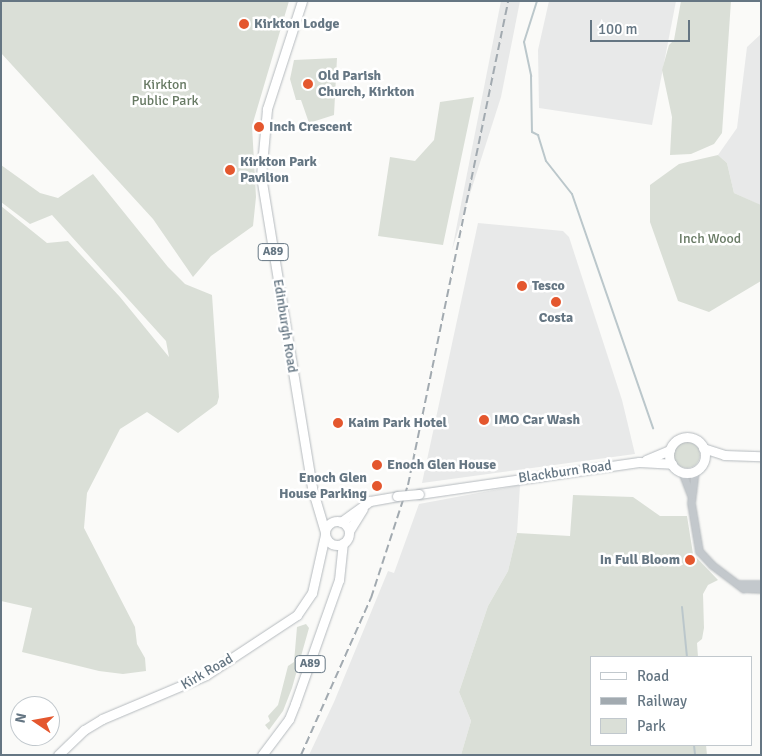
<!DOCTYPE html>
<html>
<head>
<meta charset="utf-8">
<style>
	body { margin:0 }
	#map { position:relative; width:762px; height:756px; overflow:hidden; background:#fafaf8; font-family:Signika,sans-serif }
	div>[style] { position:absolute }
	.built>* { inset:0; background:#e8e9e9 }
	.green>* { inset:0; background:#dadfd7 }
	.round { border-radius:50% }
	.stream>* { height:2px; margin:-1px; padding:0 1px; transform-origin:1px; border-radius:1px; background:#bbc7cb }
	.roads { filter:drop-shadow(0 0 1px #b5babe) drop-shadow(0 0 1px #b5babe) }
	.minor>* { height:7px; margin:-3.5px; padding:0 3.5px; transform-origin:3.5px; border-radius:3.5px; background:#c3c8cc }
	.major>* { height:9px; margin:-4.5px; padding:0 4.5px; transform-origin:4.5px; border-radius:4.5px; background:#fff }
	.major>.ring { margin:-4.5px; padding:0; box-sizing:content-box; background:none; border:9px solid #fff; border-radius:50% }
	.rail>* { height:2px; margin-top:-1px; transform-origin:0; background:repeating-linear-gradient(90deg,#a2aab0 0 8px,transparent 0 12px) }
	.bridges { filter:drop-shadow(0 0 1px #b5babe) drop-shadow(0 0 1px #b5babe) }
	.major-bridge>* { height:9px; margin:-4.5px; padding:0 4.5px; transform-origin:4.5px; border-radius:4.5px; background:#fff }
	.dots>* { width:14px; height:14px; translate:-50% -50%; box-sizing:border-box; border:2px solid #fff; border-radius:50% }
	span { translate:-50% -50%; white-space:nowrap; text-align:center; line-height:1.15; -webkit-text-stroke:5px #fff; paint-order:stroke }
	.shield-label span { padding:1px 4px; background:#fff; border:1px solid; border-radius:4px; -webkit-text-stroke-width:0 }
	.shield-label { font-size:12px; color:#657683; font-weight:700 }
	.poi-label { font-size:14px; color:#657683; font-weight:700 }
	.left { translate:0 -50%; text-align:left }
	.right { translate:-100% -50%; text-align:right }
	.park-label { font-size:14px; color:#687a64 }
	.street-label { font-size:14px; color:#657683 }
	.frame { position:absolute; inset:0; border:2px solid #657683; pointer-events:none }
	.legend { position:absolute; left:590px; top:656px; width:162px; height:90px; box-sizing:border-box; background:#fff; border:1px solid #c1c8cd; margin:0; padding:6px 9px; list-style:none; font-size:15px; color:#657683 }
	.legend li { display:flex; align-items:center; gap:10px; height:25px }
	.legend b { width:25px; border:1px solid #c1c8cd }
	.north { position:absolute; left:10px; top:696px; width:50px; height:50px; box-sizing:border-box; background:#fff; border:1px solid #c1c8cd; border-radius:50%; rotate:282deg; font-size:14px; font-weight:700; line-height:20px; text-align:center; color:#657683 }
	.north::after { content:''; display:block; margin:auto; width:18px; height:22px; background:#e4572e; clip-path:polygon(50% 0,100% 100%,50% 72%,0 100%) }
	.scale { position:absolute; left:590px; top:20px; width:100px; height:22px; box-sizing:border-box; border:2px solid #657683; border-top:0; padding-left:6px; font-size:15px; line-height:18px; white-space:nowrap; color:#657683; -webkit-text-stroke:4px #fff; paint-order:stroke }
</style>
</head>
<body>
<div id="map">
	<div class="built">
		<i style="clip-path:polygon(501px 1px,520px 1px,501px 97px,452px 250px)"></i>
		<i style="clip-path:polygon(549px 1px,676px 1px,652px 125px,539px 108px,538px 50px)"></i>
		<i style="clip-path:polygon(761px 34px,761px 205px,760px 205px,734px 193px,727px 163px,718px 155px,737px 128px,747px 47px)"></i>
		<i style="clip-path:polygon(478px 223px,563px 231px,569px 237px,622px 400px,635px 454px,422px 483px)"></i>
		<i style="clip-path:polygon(520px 485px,517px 533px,508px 571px,488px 606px,459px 692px,471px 721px,461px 755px,309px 755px,334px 702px,388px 571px,394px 573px,419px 504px)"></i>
	</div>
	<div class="green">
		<i style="clip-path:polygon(1px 1px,289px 1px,252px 126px,256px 197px,253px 226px,211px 256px,193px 277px,153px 219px,1px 53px)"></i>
		<i style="clip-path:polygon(681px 1px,731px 1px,722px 133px,714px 144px,691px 154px,670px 155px,672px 117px,662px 70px,669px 45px,674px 40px)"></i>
		<i style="clip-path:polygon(337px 58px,334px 115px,309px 123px,301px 100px,296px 100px,290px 79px,294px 60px)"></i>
		<i style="clip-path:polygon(474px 97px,443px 245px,378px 236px,390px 157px,415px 161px,434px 140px,440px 102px)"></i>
		<i style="clip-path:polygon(718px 155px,727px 163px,734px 193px,761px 205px,761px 281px,709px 312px,678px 301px,650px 222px,650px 185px,679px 164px)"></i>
		<i style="clip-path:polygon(1px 165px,40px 193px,58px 198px,93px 174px,168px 267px,185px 284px,212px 295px,219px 397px,217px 404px,178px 433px,147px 412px,120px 429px,87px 493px,84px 528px,135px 627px,137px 644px,145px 658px,146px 671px,123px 674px,99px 671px,22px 652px,32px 608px,1px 601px,1px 206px,47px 243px,68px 241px,120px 297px,169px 357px,166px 341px,52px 215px,30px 224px,1px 202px)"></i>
		<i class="round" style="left:674px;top:442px;width:26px;height:26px"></i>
		<i style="clip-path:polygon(573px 495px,633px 497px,660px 516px,687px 516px,693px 554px,718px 580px,708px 585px,703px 594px,704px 628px,702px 639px,697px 643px,698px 657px,591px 657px,591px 745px,706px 745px,707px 755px,461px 755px,471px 721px,459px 692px,488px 606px,508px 571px,517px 533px,570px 536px)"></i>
		<i style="clip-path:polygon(306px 624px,309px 628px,292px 688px,283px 711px,269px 730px,265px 725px,270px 721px,268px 716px,278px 705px,288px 666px,294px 662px,297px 627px)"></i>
	</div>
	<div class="stream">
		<i style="left:537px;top:1px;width:43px;rotate:107.6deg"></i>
		<i style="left:524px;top:42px;width:35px;rotate:78deg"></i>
		<i style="left:531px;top:76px;width:56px;rotate:89deg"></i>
		<i style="left:532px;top:132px;width:7px;rotate:27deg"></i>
		<i style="left:538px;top:135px;width:27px;rotate:73deg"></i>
		<i style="left:546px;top:161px;width:42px;rotate:51.8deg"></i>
		<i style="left:572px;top:194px;width:248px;rotate:70.9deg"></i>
		<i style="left:682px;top:607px;width:50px;rotate:84.3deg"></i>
		<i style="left:694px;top:745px;width:10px;rotate:84deg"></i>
	</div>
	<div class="roads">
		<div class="minor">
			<i style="left:695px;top:470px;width:33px;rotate:97deg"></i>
			<i style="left:691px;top:503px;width:49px;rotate:80.5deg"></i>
			<i style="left:699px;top:551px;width:19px;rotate:47deg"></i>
			<i style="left:712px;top:565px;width:39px;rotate:37deg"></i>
			<i style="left:743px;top:588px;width:18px;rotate:3deg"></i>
			<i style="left:682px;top:472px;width:25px;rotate:69deg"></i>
			<i style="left:738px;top:584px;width:23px"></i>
		</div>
		<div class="major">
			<i style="left:302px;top:1px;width:114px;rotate:108deg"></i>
			<i style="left:267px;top:109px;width:67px;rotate:95.1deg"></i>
			<i style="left:261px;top:176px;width:316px;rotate:80.7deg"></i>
			<i style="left:312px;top:488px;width:46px;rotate:73.5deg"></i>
			<i class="ring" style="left:669px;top:437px;width:27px;height:27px"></i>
			<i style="left:703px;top:448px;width:22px;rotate:18deg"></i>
			<i style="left:724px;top:455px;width:37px;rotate:2deg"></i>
			<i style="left:646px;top:460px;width:26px;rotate:-23deg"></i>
			<i style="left:419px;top:494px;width:222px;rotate:-8.3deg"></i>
			<i style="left:639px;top:462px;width:33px;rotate:3deg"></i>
			<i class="ring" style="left:325px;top:521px;width:15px;height:15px"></i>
			<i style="left:341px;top:522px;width:36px;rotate:-36deg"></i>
			<i style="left:370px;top:501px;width:27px;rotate:-10deg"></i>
			<i style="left:349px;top:531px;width:26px;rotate:-58deg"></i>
			<i style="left:58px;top:755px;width:36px;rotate:-44deg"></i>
			<i style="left:84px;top:730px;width:21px;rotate:-31deg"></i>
			<i style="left:102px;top:719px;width:113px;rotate:-22.9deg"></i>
			<i style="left:206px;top:675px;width:109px;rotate:-33.4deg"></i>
			<i style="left:297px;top:615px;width:27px;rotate:-56deg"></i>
			<i style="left:312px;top:593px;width:59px;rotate:-77.4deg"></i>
			<i style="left:262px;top:755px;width:45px;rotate:-53.1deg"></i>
			<i style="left:289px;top:719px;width:16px;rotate:-68deg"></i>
			<i style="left:295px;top:704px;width:132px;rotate:-70.5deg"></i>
			<i style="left:339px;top:580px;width:37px;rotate:-84deg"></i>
		</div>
	</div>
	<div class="rail">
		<i style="left:301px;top:755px;width:172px;rotate:-66deg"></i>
		<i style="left:371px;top:598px;width:119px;rotate:-71.9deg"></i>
		<i style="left:408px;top:485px;width:494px;rotate:-78.3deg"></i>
	</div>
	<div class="bridges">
		<div class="major-bridge">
			<i style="left:397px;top:496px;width:22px;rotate:-5deg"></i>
		</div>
	</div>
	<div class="dots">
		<i style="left:244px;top:24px;background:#e4572e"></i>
		<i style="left:308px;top:84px;background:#e4572e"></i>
		<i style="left:259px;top:127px;background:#e4572e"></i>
		<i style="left:230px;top:170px;background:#e4572e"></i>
		<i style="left:522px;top:286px;background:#e4572e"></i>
		<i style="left:556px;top:302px;background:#e4572e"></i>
		<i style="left:484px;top:420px;background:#e4572e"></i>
		<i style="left:338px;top:423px;background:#e4572e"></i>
		<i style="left:377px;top:465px;background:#e4572e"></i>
		<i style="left:377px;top:486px;background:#e4572e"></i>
		<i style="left:690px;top:560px;background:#e4572e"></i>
	</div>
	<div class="shield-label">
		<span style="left:273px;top:252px">A89</span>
		<span style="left:310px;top:664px">A89</span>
	</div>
	<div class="poi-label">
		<span class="left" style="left:254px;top:24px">Kirkton Lodge</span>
		<span class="left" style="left:318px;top:84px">Old Parish<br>Church, Kirkton</span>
		<span class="left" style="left:269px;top:127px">Inch Crescent</span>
		<span class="left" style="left:240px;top:170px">Kirkton Park<br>Pavilion</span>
		<span class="left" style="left:532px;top:286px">Tesco</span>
		<span style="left:556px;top:318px">Costa</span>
		<span class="left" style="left:494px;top:420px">IMO Car Wash</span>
		<span class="left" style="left:348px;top:423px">Kaim Park Hotel</span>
		<span class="left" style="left:387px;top:465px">Enoch Glen House</span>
		<span class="right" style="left:367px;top:486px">Enoch Glen<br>House Parking</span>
		<span class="right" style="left:680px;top:560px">In Full Bloom</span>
	</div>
	<div class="park-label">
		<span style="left:165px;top:93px">Kirkton<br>Public Park</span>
		<span style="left:710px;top:239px">Inch Wood</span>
	</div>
	<div class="street-label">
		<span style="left:285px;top:326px;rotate:81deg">Edinburgh Road</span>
		<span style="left:565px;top:472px;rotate:-8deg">Blackburn Road</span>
		<span style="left:207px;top:672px;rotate:-30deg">Kirk Road</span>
	</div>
	<div class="frame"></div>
	<ul class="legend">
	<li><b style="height:6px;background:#fff"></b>Road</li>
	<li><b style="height:6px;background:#a2aab0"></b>Railway</li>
	<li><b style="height:14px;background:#dadfd7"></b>Park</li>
	</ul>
	<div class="north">N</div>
	<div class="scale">100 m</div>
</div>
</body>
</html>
